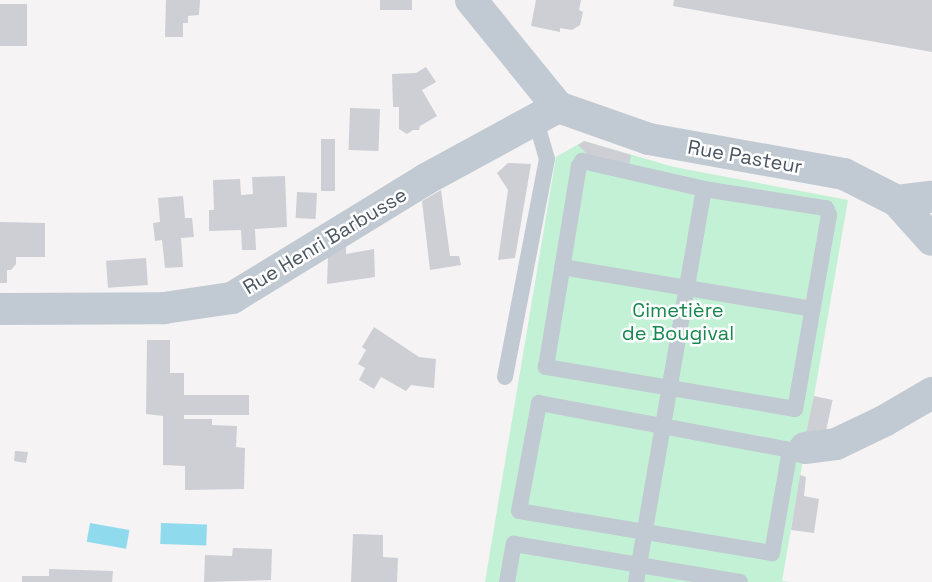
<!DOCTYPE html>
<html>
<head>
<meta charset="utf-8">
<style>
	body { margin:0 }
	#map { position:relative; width:932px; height:582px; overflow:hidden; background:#f5f3f3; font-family:"Space Grotesk",sans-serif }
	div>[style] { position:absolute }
	.green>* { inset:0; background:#c3f1d5 }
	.water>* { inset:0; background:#90daee; transform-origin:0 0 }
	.building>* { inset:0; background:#cdcfd5; transform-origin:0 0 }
	.lane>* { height:16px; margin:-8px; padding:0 8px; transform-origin:8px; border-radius:8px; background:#c1cad2 }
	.street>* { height:32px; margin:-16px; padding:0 16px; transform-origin:16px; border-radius:16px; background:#c1cad2 }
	span { translate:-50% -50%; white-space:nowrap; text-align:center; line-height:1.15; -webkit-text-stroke:5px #fff; paint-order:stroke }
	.street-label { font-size:20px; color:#4a5661 }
	.park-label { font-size:20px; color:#17864f }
</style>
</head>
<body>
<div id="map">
	<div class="green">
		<i style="clip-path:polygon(584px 141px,674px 167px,848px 200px,782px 581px,790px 582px,485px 582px,556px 157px)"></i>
	</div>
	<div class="water">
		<i style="left:90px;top:523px;width:40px;height:19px;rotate:10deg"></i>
		<i style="left:161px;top:523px;width:46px;height:21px;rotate:2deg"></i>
	</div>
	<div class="building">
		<i style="clip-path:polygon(166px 0,200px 0,199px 15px,188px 16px,188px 23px,183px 23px,183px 37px,165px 37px)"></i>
		<i style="left:380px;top:0;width:32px;height:10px"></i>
		<i style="clip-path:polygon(536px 0,581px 0,579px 10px,583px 12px,580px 25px,572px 30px,560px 28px,560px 32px,531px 26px)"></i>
		<i style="clip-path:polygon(674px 0,932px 0,932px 52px,673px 6px)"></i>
		<i style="left:0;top:4px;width:27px;height:42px"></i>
		<i style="clip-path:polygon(426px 67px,436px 82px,422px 90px,437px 116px,420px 126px,419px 130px,413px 130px,407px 134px,399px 129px,399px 107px,393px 107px,392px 74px,416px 73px)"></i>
		<i style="left:350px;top:108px;width:30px;height:42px;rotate:2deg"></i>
		<i style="left:321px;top:139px;width:14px;height:52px"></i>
		<i style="clip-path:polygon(584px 141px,631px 155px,629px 166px,588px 155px,578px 145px)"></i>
		<i style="clip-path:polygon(508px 163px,531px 164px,515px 258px,498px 260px,508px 190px,497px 173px)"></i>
		<i style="clip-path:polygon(285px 176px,287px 227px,255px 229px,256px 250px,242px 250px,241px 230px,209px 231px,209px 210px,214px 210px,213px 180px,240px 179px,241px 195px,253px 194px,252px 177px)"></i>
		<i style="clip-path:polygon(441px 190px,450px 256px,459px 256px,461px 265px,430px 270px,422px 201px)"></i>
		<i style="left:297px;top:192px;width:20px;height:26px;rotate:3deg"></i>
		<i style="clip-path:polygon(183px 196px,185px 218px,192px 218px,194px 237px,181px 238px,183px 267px,165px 268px,162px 240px,155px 241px,153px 223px,160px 222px,158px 198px)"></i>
		<i style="clip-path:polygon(0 222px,45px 223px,45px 257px,16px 257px,16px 264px,11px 270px,7px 270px,7px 283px,0 283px)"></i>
		<i style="clip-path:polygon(346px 246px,346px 254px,374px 249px,375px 277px,327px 284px,328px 257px)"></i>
		<i style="left:146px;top:258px;width:27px;height:40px;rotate:86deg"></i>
		<i style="clip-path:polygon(374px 327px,419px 357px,436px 359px,434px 388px,411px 385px,406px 391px,381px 377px,374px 389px,359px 380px,365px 368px,358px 364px,366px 350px,362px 347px)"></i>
		<i style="clip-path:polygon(147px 340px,170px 340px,170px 373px,184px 373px,184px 395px,249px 395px,249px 415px,184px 415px,184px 419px,212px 419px,212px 425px,237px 426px,236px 447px,245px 448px,244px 489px,185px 490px,185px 466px,163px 465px,163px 416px,146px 414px)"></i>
		<i style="left:814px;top:396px;width:19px;height:38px;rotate:12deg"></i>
		<i style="clip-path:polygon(15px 451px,28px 452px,26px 463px,14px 461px)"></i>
		<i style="clip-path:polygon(800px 475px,806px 477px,804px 496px,819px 499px,814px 533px,791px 530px)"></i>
		<i style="clip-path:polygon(353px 534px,383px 535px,383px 557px,398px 558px,397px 582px,351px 582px)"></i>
		<i style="clip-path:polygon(233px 548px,272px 549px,271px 580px,204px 582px,205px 555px,232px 556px)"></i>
		<i style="clip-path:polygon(49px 569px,113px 571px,112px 582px,22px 582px,22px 576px,49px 576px)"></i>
	</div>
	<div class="lane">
		<i style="left:582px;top:161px;width:125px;rotate:12.9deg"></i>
		<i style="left:704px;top:189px;width:123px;rotate:8.9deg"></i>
		<i style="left:826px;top:208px;width:8px;rotate:67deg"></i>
		<i style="left:829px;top:215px;width:197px;rotate:99.9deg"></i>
		<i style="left:795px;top:409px;width:253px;rotate:-170.4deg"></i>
		<i style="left:546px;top:367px;width:204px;rotate:-80.7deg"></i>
		<i style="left:579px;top:166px;width:6px;rotate:-59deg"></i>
		<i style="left:562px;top:267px;width:254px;rotate:9.5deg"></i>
		<i style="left:505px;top:377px;width:222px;rotate:-79.1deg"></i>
		<i style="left:547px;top:159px;width:43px;rotate:-106.3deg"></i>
		<i style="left:790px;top:450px;width:105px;rotate:99.9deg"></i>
		<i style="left:772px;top:553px;width:256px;rotate:-170.6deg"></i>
		<i style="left:519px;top:511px;width:110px;rotate:-79.5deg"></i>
		<i style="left:539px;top:403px;width:255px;rotate:10.6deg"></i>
		<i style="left:790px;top:450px;width:15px;rotate:-8deg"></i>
		<i style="left:507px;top:582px;width:39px;rotate:-80deg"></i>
		<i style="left:514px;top:544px;width:229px;rotate:9.5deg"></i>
		<i style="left:636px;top:582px;width:399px;rotate:-80.2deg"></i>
	</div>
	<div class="street">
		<i style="left:471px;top:0;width:138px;rotate:50.9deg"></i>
		<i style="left:558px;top:107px;width:96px;rotate:19.4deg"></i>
		<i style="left:649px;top:139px;width:198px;rotate:10.2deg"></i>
		<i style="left:844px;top:174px;width:59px;rotate:27deg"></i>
		<i style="left:897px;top:201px;width:35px;rotate:-7deg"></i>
		<i style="left:897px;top:201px;width:52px;rotate:48.1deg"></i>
		<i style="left:0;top:309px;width:164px;rotate:-0.3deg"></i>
		<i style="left:164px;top:308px;width:69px;rotate:-8.4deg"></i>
		<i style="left:232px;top:298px;width:228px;rotate:-31.5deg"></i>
		<i style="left:426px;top:179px;width:150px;rotate:-28.6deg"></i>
		<i style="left:805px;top:448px;width:31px;rotate:-7deg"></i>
		<i style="left:836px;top:444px;width:53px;rotate:-25.6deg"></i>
		<i style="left:884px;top:421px;width:56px;rotate:-30.3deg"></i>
	</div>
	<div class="street-label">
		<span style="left:745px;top:157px;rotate:10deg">Rue Pasteur</span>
		<span style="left:325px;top:241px;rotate:-31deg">Rue Henri Barbusse</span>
	</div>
	<div class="park-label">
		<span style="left:678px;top:322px">Cimetière<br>de Bougival</span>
	</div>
</div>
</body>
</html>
